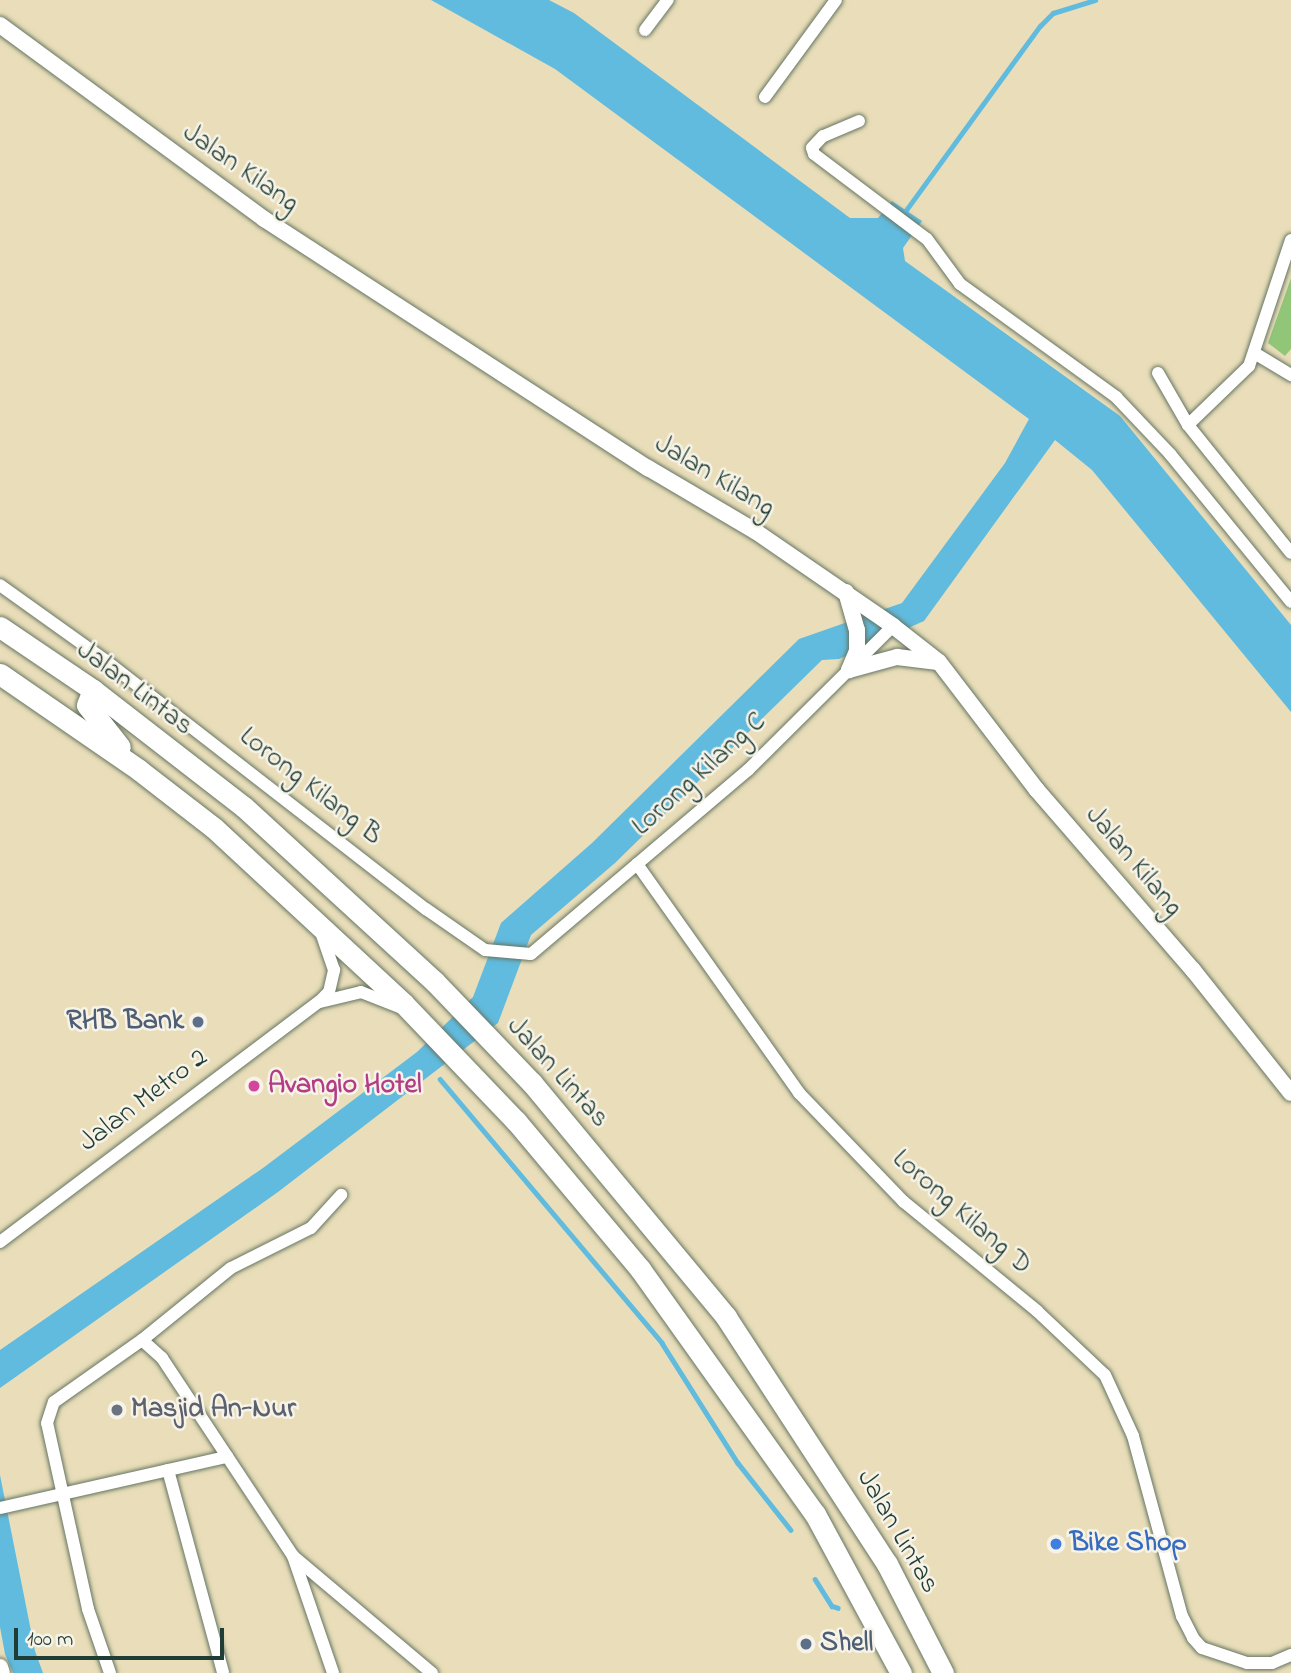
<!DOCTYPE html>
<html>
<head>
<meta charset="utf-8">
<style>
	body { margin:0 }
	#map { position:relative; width:1291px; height:1673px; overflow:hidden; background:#e9deb9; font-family:"Indie Flower",sans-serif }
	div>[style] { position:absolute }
	.green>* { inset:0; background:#91c678 }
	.water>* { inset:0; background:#61bbde }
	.stream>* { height:4.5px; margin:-2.25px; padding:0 2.25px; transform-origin:2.25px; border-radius:2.25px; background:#61bbde }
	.roads { filter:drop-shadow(0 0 2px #667563) drop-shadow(0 0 2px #667563) }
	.minor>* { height:12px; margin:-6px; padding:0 6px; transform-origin:6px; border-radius:6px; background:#fff }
	.tertiary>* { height:16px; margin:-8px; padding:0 8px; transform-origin:8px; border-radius:8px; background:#fff }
	.trunk>* { height:21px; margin:-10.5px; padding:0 10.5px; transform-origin:10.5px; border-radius:10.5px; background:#fff }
	.dots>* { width:19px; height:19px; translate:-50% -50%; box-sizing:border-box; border:4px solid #f7f3e8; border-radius:50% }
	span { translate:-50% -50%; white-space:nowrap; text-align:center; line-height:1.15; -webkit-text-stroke:5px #f7f3e8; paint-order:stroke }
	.street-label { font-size:28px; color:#1f3d34 }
	.service-label { font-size:28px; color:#4e5e75; font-weight:700 }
	.right { translate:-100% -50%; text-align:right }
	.left { translate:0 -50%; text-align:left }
	.hotel-label { font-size:28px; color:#b23c85; font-weight:700 }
	.worship-label { font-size:28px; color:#5b616d; font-weight:700 }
	.shop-label { font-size:28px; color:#366cbe; font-weight:700 }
	.scale { position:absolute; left:14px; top:1628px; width:210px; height:32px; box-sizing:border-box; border:4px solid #1f3d34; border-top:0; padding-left:9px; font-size:21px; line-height:24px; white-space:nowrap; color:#1f3d34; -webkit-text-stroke:5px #f7f3e8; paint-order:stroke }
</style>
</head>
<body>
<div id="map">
	<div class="green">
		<i style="clip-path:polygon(1291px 278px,1291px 349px,1285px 356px,1268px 343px)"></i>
	</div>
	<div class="water">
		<i style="clip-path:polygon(431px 0,549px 0,574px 13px,850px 218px,878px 218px,892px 201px,922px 221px,903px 248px,905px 261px,1120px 416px,1291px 625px,1291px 712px,1092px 470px,1055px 440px,924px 621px,839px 659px,822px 660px,615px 863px,531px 935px,498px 1023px,278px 1192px,0 1388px,0 1350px,263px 1168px,417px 1052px,473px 997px,501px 923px,592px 843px,799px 639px,902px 603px,1005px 463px,1029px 419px,555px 69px)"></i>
		<i style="clip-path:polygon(0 1475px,35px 1651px,43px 1673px,13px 1673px,5px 1654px,0 1627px)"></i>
	</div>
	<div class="stream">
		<i style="left:904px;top:213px;width:231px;rotate:-54deg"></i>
		<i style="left:1040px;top:26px;width:18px;rotate:-45deg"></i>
		<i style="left:1053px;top:13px;width:44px;rotate:-17.2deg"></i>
		<i style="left:440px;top:1079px;width:345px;rotate:49.9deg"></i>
		<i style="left:662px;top:1343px;width:142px;rotate:57.7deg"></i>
		<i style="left:738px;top:1463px;width:85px;rotate:51.7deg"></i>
		<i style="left:815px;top:1579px;width:32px;rotate:58deg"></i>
		<i style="left:832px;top:1606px;width:6px;rotate:18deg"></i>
	</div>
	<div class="roads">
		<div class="minor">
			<i style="left:645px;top:30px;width:38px;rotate:-53deg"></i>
			<i style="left:765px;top:97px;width:120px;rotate:-53.8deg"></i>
			<i style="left:859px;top:121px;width:39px;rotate:157deg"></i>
			<i style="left:823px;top:136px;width:16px;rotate:133deg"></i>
			<i style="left:812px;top:148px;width:6px;rotate:72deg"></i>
			<i style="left:814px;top:154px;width:141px;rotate:37deg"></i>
			<i style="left:927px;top:239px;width:56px;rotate:53.7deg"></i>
			<i style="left:960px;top:284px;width:193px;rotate:35.9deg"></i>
			<i style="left:1116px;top:397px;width:79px;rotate:46.5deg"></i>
			<i style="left:1170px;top:454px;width:191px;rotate:50.7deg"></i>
			<i style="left:1291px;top:240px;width:133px;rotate:108.4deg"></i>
			<i style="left:1249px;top:366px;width:85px;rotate:136deg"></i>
			<i style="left:1188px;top:425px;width:164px;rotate:51.2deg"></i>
			<i style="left:1256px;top:354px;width:41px;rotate:31deg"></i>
			<i style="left:1158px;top:373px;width:60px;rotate:60deg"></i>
			<i style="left:0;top:585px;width:130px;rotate:35.6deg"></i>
			<i style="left:106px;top:661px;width:405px;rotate:37.8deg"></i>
			<i style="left:426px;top:909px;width:72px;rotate:34.8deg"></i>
			<i style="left:485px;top:950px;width:46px;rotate:5deg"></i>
			<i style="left:531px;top:954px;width:285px;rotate:-40.3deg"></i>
			<i style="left:748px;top:770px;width:204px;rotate:-44.8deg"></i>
			<i style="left:637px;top:864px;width:281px;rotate:54.7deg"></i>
			<i style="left:799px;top:1093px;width:151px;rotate:46.1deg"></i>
			<i style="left:904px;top:1202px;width:172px;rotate:39.3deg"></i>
			<i style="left:1037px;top:1311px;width:93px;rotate:43.3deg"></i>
			<i style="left:1105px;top:1375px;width:67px;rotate:65.3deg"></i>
			<i style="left:1133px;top:1436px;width:187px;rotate:74.8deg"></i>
			<i style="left:1182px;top:1616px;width:25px;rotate:63deg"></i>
			<i style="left:1193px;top:1638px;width:13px;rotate:48deg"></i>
			<i style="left:1202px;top:1648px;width:47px;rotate:18.4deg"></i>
			<i style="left:1247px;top:1663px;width:25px"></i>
			<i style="left:1272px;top:1663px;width:21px;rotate:-23deg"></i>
			<i style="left:320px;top:1002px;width:42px;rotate:-13.7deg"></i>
			<i style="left:361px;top:992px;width:41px;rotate:21.5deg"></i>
			<i style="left:0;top:1242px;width:399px;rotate:-37deg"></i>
			<i style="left:319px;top:1002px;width:14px;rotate:-45deg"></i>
			<i style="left:329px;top:992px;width:23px;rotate:-77deg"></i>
			<i style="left:334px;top:970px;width:36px;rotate:-109deg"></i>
			<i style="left:142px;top:1340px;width:114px;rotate:-39deg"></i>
			<i style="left:231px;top:1268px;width:89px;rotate:-26.6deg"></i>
			<i style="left:311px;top:1228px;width:45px;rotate:-47.7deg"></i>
			<i style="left:168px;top:1470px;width:210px;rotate:74.8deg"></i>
			<i style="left:0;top:1508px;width:233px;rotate:-12.7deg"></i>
			<i style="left:293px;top:1556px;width:182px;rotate:40.1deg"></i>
			<i style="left:110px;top:1673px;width:68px;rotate:-109deg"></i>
			<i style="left:88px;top:1609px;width:190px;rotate:-102.4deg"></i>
			<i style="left:47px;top:1423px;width:22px;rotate:-72deg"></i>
			<i style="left:54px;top:1402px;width:108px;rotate:-35.2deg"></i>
			<i style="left:142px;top:1340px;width:27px;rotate:42deg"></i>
			<i style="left:162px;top:1358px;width:237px;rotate:56.5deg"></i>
			<i style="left:293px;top:1556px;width:124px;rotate:71.1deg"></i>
		</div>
		<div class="tertiary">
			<i style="left:0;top:25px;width:328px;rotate:36.3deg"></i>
			<i style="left:264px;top:219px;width:458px;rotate:33deg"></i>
			<i style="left:648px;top:468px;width:124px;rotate:30.5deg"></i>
			<i style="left:755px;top:531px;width:168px;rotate:34.5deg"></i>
			<i style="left:893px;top:626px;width:58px;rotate:38deg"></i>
			<i style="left:939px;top:662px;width:161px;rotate:52.6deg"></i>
			<i style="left:1037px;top:790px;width:238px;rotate:49.1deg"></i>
			<i style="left:1193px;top:970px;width:157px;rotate:51.5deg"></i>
			<i style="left:846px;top:592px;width:40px;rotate:74deg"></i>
			<i style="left:857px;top:630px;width:21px;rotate:90deg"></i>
			<i style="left:857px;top:651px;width:21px;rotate:113deg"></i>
			<i style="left:849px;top:670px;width:50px;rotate:-15.2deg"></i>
			<i style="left:897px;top:657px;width:39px;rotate:7deg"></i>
			<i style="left:0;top:1667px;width:6px;rotate:72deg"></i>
		</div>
		<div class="trunk">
			<i style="left:0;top:627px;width:112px;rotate:34.1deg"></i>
			<i style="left:93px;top:690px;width:191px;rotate:37.8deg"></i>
			<i style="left:244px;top:807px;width:259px;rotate:42.5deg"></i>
			<i style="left:435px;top:982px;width:140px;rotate:46.2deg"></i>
			<i style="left:532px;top:1083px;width:304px;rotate:50.3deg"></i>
			<i style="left:726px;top:1317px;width:295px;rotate:56.9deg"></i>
			<i style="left:887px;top:1564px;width:123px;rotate:62.8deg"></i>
			<i style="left:0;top:674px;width:169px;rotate:34.6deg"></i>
			<i style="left:139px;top:770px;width:95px;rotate:37.7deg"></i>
			<i style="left:214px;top:828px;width:259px;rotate:42.8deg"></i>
			<i style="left:404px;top:1004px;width:162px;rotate:46.3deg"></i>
			<i style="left:516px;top:1121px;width:193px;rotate:50deg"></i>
			<i style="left:640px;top:1269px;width:301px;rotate:54.5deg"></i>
			<i style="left:815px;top:1514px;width:181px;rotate:61.6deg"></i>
			<i style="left:93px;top:690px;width:16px;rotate:112deg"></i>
			<i style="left:87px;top:705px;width:53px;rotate:51.8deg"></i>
		</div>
	</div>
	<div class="dots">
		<i style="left:198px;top:1022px;background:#5c6f8a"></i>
		<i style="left:254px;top:1086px;background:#d1479c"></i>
		<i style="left:117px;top:1410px;background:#6b7280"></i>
		<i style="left:1056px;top:1544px;background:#3f7fe0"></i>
		<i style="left:806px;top:1644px;background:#5c6f8a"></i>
	</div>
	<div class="street-label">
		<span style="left:240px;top:169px;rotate:35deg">Jalan Kilang</span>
		<span style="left:714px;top:477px;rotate:31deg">Jalan Kilang</span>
		<span style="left:134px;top:689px;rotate:37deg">Jalan Lintas</span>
		<span style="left:700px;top:775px;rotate:-42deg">Lorong Kilang C</span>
		<span style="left:310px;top:787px;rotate:38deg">Lorong Kilang B</span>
		<span style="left:1133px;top:862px;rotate:50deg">Jalan Kilang</span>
		<span style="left:557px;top:1073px;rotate:48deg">Jalan Lintas</span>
		<span style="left:144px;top:1101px;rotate:-37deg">Jalan Metro 2</span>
		<span style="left:961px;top:1213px;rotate:41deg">Lorong Kilang D</span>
		<span style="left:897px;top:1532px;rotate:60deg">Jalan Lintas</span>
	</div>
	<div class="service-label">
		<span class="right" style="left:184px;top:1022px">RHB Bank</span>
		<span class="left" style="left:820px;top:1644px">Shell</span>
	</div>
	<div class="hotel-label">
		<span class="left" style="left:268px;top:1086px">Avangio Hotel</span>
	</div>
	<div class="worship-label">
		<span class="left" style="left:131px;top:1410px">Masjid An-Nur</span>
	</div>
	<div class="shop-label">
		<span class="left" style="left:1070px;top:1544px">Bike Shop</span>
	</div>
	<div class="scale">100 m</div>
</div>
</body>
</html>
